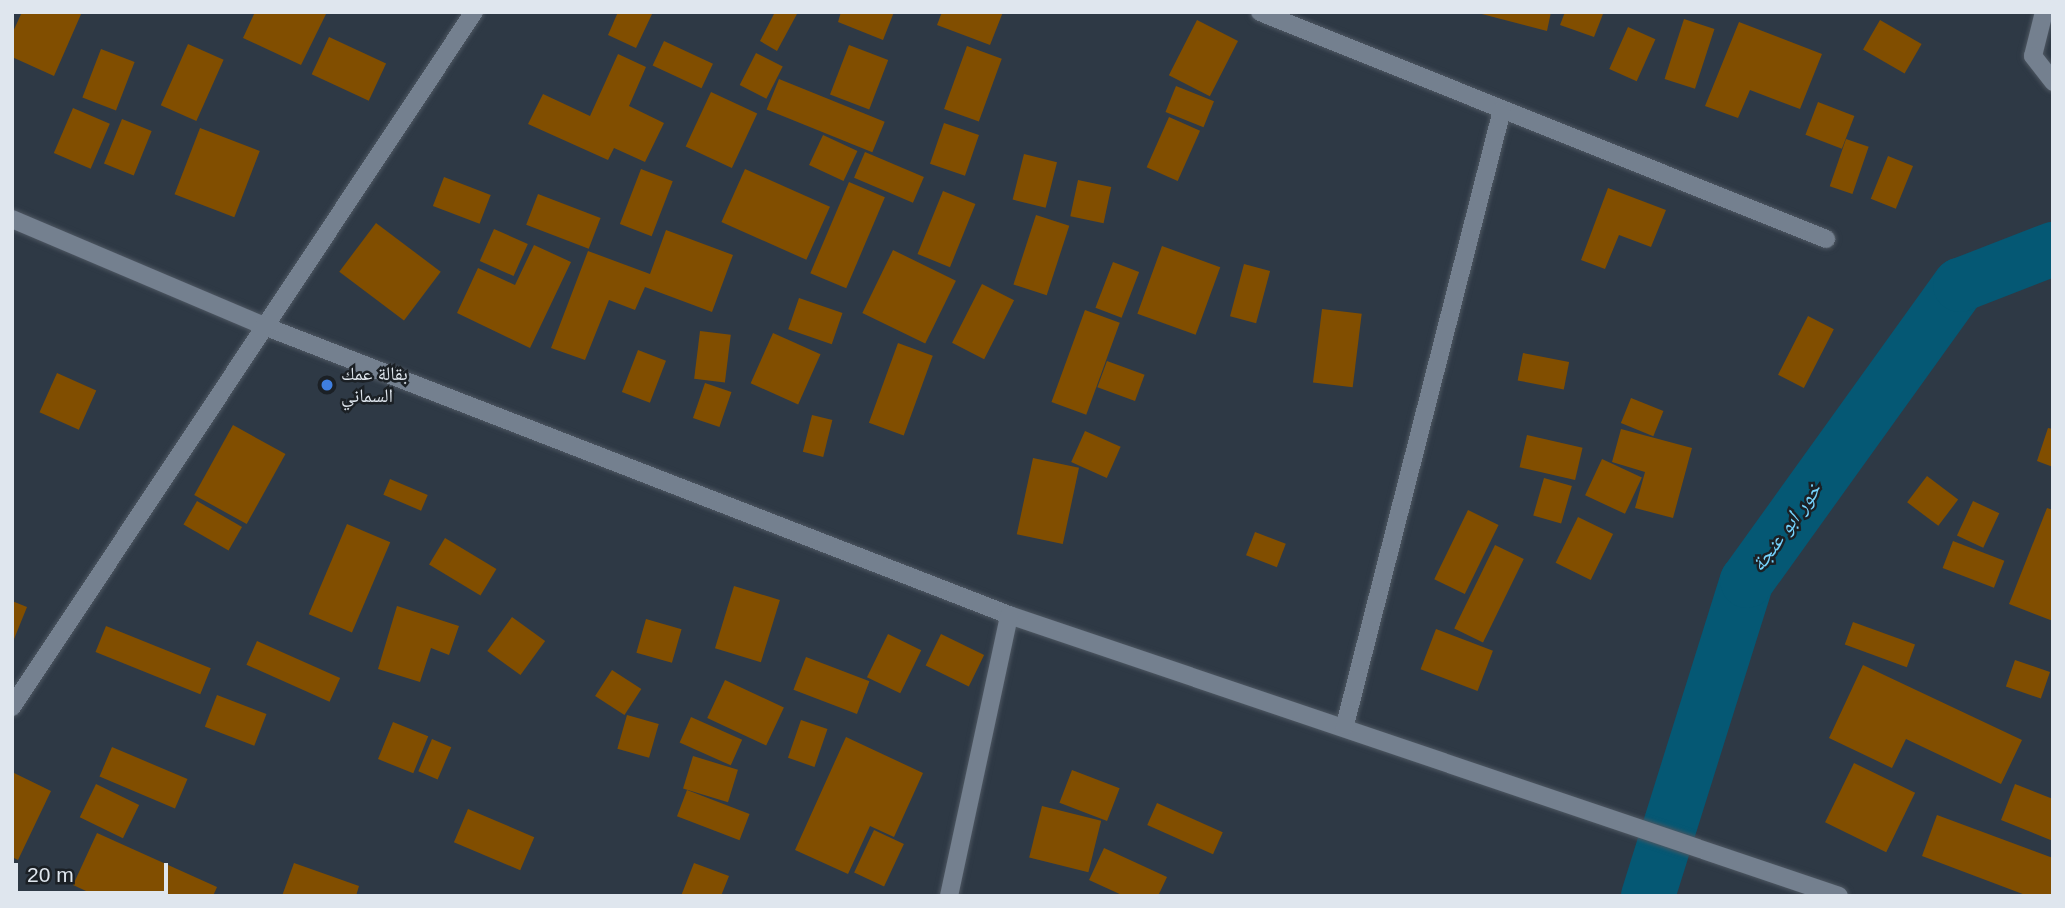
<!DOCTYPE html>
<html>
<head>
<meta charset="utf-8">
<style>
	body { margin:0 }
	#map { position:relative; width:2065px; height:908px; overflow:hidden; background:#2e3945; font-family:Arial,"Noto Naskh Arabic",sans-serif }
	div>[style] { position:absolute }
	.canal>* { height:54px; margin:-27px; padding:0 27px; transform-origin:27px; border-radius:27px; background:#055874 }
	.building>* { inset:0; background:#814e00; transform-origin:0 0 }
	.roads { filter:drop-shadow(0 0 2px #4e5762) drop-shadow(0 0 2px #4e5762) }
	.street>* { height:18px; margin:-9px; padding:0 9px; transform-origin:9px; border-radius:9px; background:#74808f }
	.dots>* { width:19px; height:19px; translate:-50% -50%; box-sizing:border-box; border:4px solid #1b2025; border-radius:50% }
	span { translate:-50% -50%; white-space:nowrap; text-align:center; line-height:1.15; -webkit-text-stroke:5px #1b2025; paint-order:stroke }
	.poi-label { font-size:19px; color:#dfe6ee }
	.left { translate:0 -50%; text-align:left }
	.water-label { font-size:21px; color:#76d4fe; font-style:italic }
	.frame { position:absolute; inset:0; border:14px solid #dfe6ee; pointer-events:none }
	.scale { position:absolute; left:14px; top:863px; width:154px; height:32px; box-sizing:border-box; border:4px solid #dfe6ee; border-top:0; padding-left:9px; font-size:21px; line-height:24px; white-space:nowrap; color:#dfe6ee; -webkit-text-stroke:5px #1b2025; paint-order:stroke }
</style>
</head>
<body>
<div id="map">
	<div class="canal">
		<i style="left:1648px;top:896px;width:330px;rotate:-72.6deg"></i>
		<i style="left:1747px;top:581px;width:365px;rotate:-54.3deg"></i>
		<i style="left:1960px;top:285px;width:100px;rotate:-21.2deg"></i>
	</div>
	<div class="building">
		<i style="clip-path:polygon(22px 12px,82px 12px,54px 76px,12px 57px,12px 34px)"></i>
		<i style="clip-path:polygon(255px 12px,327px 12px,301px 65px,243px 38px)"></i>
		<i style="clip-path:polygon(618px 12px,653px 12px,636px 48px,608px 35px)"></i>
		<i style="clip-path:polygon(775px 12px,798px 12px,777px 51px,760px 41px)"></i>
		<i style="clip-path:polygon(841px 12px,894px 12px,883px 40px,838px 22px)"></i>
		<i style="clip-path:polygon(942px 12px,1003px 12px,990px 45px,937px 25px)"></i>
		<i style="clip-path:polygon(1474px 12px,1551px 12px,1547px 31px)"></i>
		<i style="clip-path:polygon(1565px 12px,1603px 14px,1594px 37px,1560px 25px)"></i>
		<i style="left:1684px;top:19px;width:32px;height:63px;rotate:18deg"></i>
		<i style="left:1197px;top:20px;width:46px;height:62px;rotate:27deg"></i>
		<i style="left:1880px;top:20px;width:48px;height:34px;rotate:30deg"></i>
		<i style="clip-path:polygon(1739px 22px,1822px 54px,1800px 109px,1750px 90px,1738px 118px,1705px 106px)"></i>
		<i style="left:1628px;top:27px;width:30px;height:46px;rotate:24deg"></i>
		<i style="left:329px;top:37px;width:63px;height:41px;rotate:25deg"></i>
		<i style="left:664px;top:41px;width:54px;height:27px;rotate:25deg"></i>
		<i style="left:188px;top:44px;width:39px;height:67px;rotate:24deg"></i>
		<i style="left:849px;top:45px;width:42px;height:53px;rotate:21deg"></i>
		<i style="left:967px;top:46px;width:37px;height:67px;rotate:20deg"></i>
		<i style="left:101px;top:49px;width:36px;height:52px;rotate:21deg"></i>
		<i style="left:756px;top:53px;width:30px;height:36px;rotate:27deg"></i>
		<i style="clip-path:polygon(618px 54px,646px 67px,629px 106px,664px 123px,645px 162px,614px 148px,608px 160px,528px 124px,543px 94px,590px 116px)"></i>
		<i style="left:779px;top:79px;width:114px;height:33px;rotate:22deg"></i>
		<i style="left:1176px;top:86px;width:41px;height:28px;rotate:22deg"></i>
		<i style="left:711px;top:92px;width:51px;height:60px;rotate:25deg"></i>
		<i style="left:1818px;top:102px;width:39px;height:35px;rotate:21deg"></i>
		<i style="left:73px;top:108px;width:40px;height:49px;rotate:23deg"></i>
		<i style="left:1169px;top:117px;width:34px;height:55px;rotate:24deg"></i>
		<i style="left:122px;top:119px;width:32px;height:48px;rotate:22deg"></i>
		<i style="left:944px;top:123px;width:37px;height:43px;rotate:19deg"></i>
		<i style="left:200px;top:128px;width:64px;height:71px;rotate:21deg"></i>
		<i style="left:823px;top:135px;width:38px;height:33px;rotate:25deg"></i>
		<i style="left:1846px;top:139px;width:24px;height:50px;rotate:19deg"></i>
		<i style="left:865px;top:152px;width:64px;height:28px;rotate:23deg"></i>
		<i style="left:1024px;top:154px;width:34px;height:47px;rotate:14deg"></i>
		<i style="left:1888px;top:156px;width:27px;height:46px;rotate:22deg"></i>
		<i style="left:641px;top:169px;width:34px;height:59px;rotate:21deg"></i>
		<i style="left:745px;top:169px;width:93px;height:58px;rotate:24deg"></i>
		<i style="left:444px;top:177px;width:50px;height:31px;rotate:21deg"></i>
		<i style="left:1078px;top:180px;width:34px;height:37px;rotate:12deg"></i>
		<i style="left:849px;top:182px;width:39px;height:99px;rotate:23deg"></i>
		<i style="clip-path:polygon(1608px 188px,1666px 210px,1651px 247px,1619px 235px,1605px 269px,1581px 260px)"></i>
		<i style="left:943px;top:191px;width:35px;height:68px;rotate:22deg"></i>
		<i style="left:538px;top:194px;width:67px;height:33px;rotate:21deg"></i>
		<i style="left:1036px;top:215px;width:35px;height:73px;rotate:18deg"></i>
		<i style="left:376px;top:223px;width:81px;height:61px;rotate:37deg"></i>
		<i style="left:494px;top:229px;width:37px;height:35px;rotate:24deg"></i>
		<i style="clip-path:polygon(666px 230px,733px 255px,712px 312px,645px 287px,635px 310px,609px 300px,585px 360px,551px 348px,588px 251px,650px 274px)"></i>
		<i style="clip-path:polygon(534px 245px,571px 262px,530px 348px,457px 313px,478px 268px,515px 285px)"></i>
		<i style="left:1162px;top:246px;width:62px;height:72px;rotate:20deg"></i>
		<i style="left:893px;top:250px;width:70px;height:70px;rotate:26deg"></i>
		<i style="left:1113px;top:262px;width:28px;height:49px;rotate:21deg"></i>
		<i style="left:1244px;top:264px;width:27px;height:54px;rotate:15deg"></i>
		<i style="left:982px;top:284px;width:36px;height:66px;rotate:27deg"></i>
		<i style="left:799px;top:298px;width:46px;height:33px;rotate:19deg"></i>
		<i style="left:1322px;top:309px;width:40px;height:74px;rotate:7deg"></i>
		<i style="left:1085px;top:310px;width:37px;height:98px;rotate:20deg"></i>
		<i style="left:1808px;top:316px;width:29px;height:66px;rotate:27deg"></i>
		<i style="left:700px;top:331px;width:31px;height:48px;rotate:7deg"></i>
		<i style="left:773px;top:333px;width:52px;height:55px;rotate:24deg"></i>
		<i style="left:898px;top:343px;width:37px;height:85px;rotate:20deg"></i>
		<i style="left:638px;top:350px;width:30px;height:45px;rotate:21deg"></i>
		<i style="left:1523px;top:353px;width:47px;height:28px;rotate:11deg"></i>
		<i style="left:1107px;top:361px;width:40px;height:28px;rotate:20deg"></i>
		<i style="left:57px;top:373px;width:43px;height:43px;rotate:24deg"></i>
		<i style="left:705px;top:383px;width:28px;height:37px;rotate:19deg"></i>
		<i style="left:1631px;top:398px;width:35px;height:27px;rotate:22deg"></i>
		<i style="left:812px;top:415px;width:21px;height:38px;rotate:14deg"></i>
		<i style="left:233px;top:425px;width:60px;height:80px;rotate:29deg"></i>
		<i style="clip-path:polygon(2048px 428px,2053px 429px,2053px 467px,2037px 461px)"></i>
		<i style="clip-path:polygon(1621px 429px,1692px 448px,1673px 518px,1635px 508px,1645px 472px,1612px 462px)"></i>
		<i style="left:1085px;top:431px;width:39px;height:34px;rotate:24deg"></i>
		<i style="left:1527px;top:435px;width:57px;height:33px;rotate:13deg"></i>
		<i style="left:1033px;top:458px;width:47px;height:78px;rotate:12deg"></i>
		<i style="left:1602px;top:459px;width:44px;height:40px;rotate:25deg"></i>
		<i style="left:1927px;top:476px;width:39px;height:33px;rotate:37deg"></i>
		<i style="left:1544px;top:478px;width:29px;height:39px;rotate:16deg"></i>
		<i style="left:390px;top:479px;width:41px;height:17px;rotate:23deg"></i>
		<i style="left:197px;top:501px;width:52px;height:27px;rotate:30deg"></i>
		<i style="left:1973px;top:501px;width:29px;height:38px;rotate:25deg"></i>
		<i style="clip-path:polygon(2047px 508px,2053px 510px,2053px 621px,2009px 604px)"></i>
		<i style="left:1468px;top:510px;width:34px;height:77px;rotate:26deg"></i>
		<i style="left:1578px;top:517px;width:39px;height:51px;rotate:26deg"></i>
		<i style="left:347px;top:524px;width:47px;height:98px;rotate:23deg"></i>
		<i style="left:1255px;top:532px;width:33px;height:25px;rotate:21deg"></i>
		<i style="left:445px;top:538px;width:60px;height:31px;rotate:31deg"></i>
		<i style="left:1953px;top:541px;width:55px;height:29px;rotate:21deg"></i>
		<i style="left:1495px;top:545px;width:32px;height:93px;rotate:26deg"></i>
		<i style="left:734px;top:586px;width:48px;height:65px;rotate:17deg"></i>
		<i style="clip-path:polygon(12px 601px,27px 607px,12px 644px)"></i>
		<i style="clip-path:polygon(397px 606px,459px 626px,449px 655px,431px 648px,420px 682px,378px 669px)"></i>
		<i style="left:512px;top:617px;width:41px;height:42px;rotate:36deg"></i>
		<i style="left:646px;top:619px;width:37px;height:35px;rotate:16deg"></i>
		<i style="left:1853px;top:622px;width:66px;height:24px;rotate:20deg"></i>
		<i style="left:106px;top:626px;width:113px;height:28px;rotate:22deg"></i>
		<i style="left:1436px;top:629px;width:61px;height:43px;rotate:21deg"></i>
		<i style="left:888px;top:634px;width:37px;height:48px;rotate:26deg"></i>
		<i style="left:941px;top:634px;width:48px;height:35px;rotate:26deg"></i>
		<i style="left:257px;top:641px;width:91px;height:26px;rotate:24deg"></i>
		<i style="left:806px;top:657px;width:68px;height:35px;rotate:21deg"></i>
		<i style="left:2015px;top:660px;width:37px;height:28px;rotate:19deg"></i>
		<i style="clip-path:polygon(1863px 665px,2022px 740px,2001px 784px,1906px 739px,1892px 768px,1829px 738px)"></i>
		<i style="left:612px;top:670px;width:35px;height:31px;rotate:33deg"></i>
		<i style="left:725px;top:680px;width:65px;height:42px;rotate:25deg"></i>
		<i style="left:217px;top:695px;width:53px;height:34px;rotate:21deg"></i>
		<i style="left:627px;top:715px;width:33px;height:35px;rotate:16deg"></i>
		<i style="left:691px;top:717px;width:56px;height:28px;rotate:24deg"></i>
		<i style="left:801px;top:720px;width:28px;height:40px;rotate:19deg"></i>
		<i style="left:393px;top:722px;width:38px;height:40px;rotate:22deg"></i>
		<i style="clip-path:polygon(846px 737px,923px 773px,894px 837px,870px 826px,848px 874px,795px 850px)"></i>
		<i style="left:432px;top:739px;width:21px;height:35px;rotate:23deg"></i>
		<i style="left:112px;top:747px;width:82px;height:32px;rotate:23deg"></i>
		<i style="left:693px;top:756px;width:47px;height:34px;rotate:17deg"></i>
		<i style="left:1854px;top:763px;width:68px;height:66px;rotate:26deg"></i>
		<i style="left:1072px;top:770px;width:51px;height:35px;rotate:21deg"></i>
		<i style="clip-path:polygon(12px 772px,51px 791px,18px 860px,12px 857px)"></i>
		<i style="left:96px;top:784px;width:48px;height:37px;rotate:26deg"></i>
		<i style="clip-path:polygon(2015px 784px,2053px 799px,2053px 841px,2001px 820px)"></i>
		<i style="left:687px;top:790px;width:67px;height:28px;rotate:21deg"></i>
		<i style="left:1157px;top:803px;width:72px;height:24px;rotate:24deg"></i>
		<i style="left:1042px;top:806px;width:61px;height:53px;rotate:14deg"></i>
		<i style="left:468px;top:809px;width:72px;height:36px;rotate:23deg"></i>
		<i style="clip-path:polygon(1937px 815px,2053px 858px,2053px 896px,2028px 896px,1922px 856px)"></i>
		<i style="left:874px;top:830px;width:33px;height:47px;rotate:25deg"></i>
		<i style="clip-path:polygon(97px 833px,217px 887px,213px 896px,97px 896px,73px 885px)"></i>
		<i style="clip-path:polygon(1104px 848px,1167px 877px,1158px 896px,1124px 896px,1089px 880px)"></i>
		<i style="clip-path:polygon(294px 863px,359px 886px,356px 896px,282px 896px)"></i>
		<i style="clip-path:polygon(694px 863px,729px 876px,721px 896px,681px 896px)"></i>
	</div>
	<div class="roads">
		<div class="street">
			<i style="left:1260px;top:12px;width:610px;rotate:21.85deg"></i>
			<i style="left:2044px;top:12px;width:45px;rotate:104deg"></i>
			<i style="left:2033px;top:56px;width:33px;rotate:52deg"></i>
			<i style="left:12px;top:219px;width:274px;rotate:23deg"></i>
			<i style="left:264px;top:326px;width:799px;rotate:21.2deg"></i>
			<i style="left:1009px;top:615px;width:876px;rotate:18.7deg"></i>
			<i style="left:12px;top:707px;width:835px;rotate:-56.39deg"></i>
			<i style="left:1345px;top:725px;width:635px;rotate:-75.68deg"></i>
			<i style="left:949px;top:896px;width:287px;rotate:-77.9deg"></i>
		</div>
	</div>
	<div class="dots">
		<i style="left:327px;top:385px;background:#3f7fe0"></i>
	</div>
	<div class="poi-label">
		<span class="left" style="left:341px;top:385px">بقالة عمك<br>السماني</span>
	</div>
	<div class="water-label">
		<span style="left:1786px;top:527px;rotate:-54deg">خور ابو عنجة</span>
	</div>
	<div class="frame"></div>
	<div class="scale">20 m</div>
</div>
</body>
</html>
